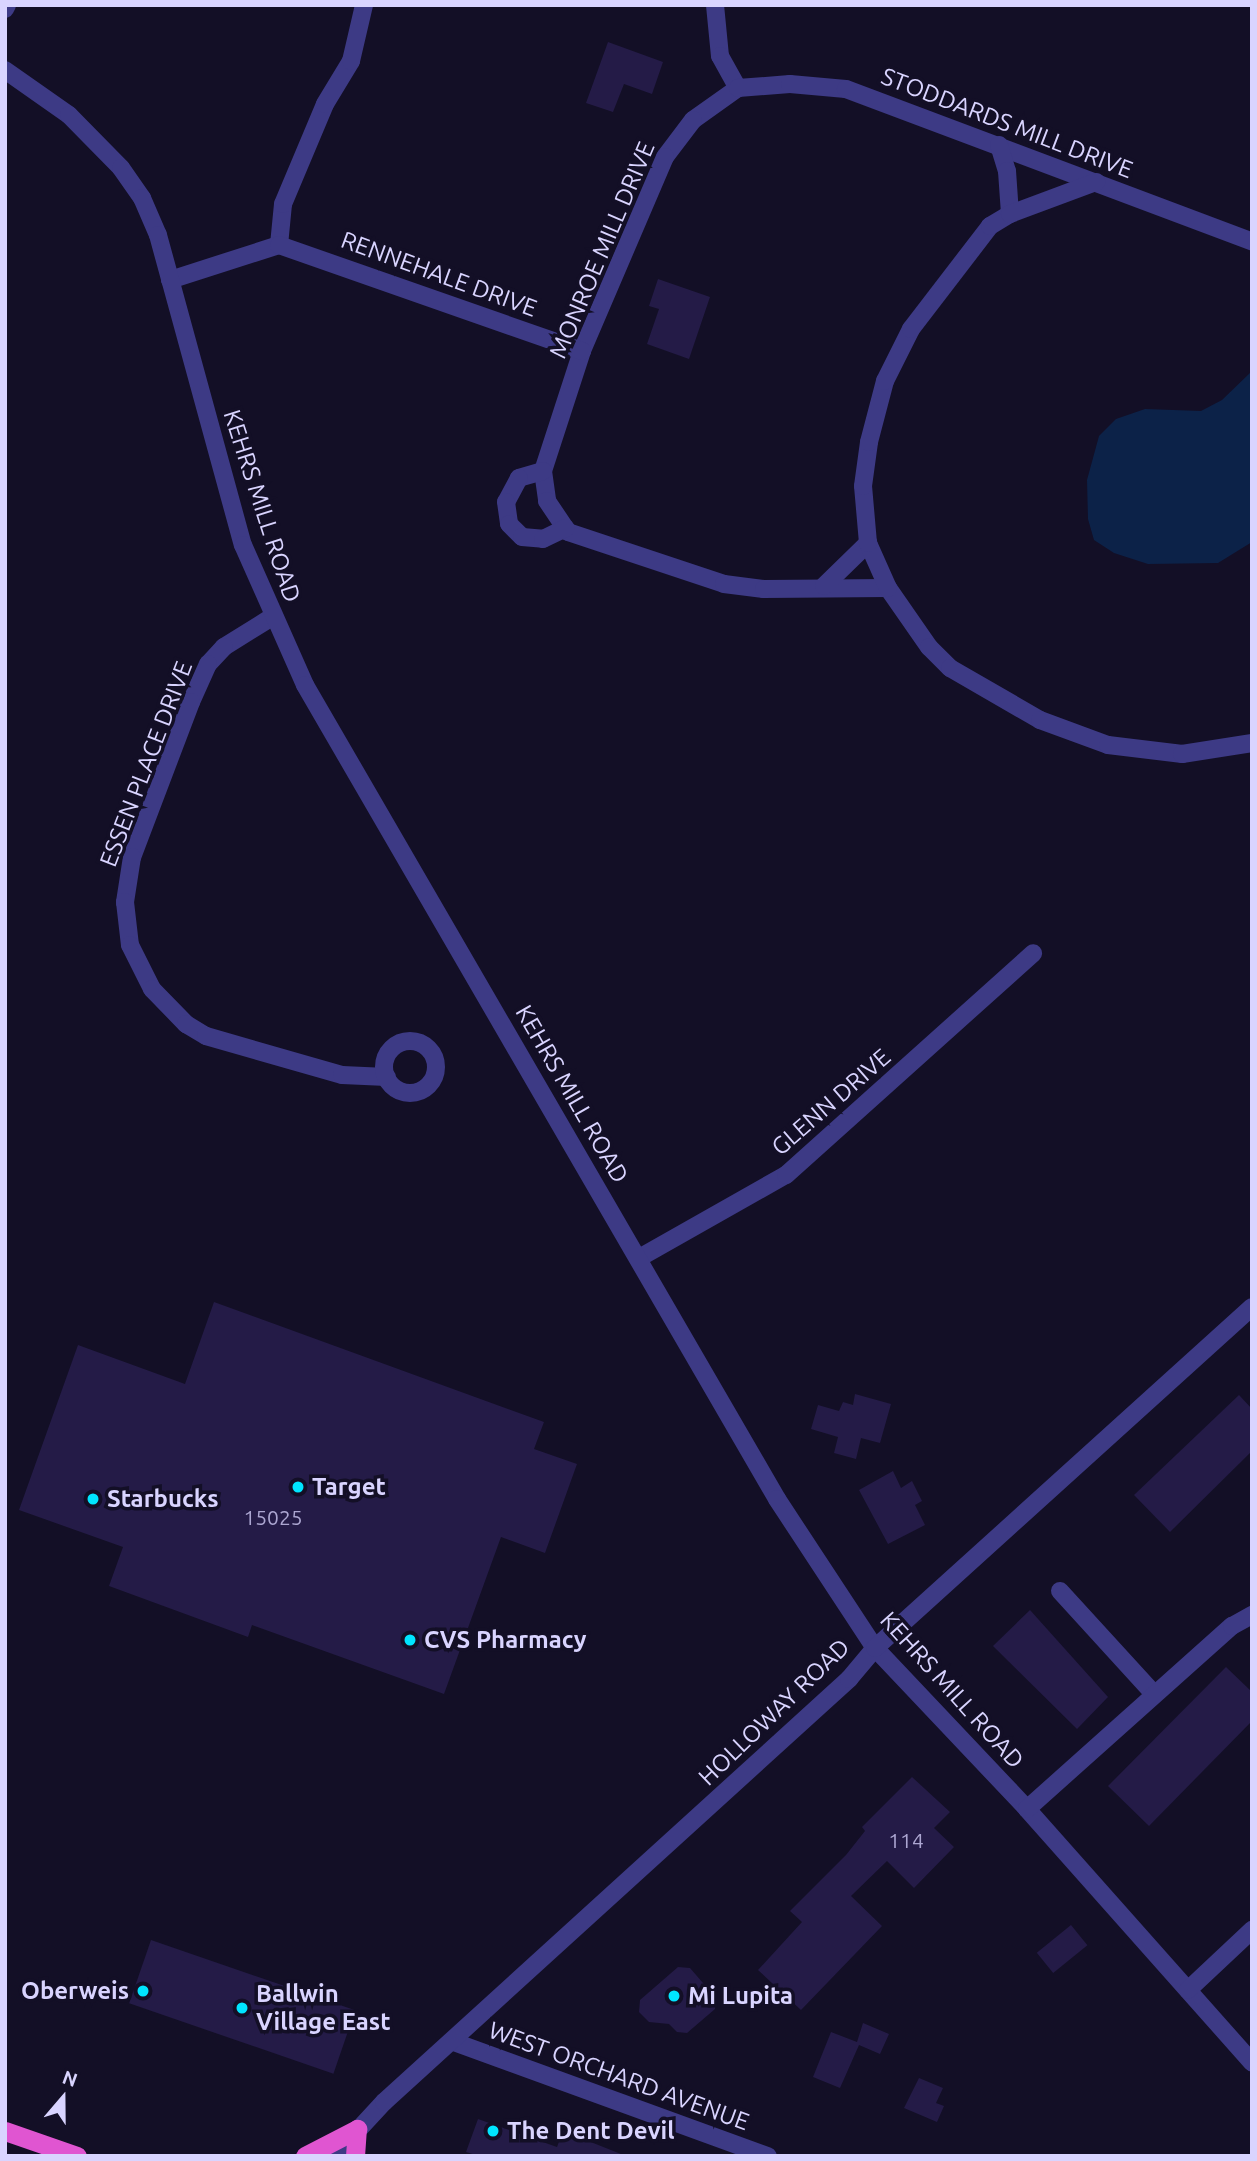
<!DOCTYPE html>
<html>
<head>
<meta charset="utf-8">
<style>
	body { margin:0 }
	#map { position:relative; width:1257px; height:2161px; overflow:hidden; background:#130f26; font-family:Ubuntu,sans-serif }
	div>[style] { position:absolute }
	.water>* { inset:0; background:#0c2248 }
	.building>* { inset:0; background:#241b47; transform-origin:0 0 }
	.minor>* { height:18px; margin:-9px; padding:0 9px; transform-origin:9px; border-radius:9px; background:#3d3a85 }
	.minor>.ring { margin:-9px; padding:0; box-sizing:content-box; background:none; border:18px solid #3d3a85; border-radius:50% }
	.tertiary>* { height:18px; margin:-9px; padding:0 9px; transform-origin:9px; border-radius:9px; background:#3d3a85 }
	.trunk>* { height:19px; margin:-9.5px; padding:0 9.5px; transform-origin:9.5px; border-radius:9.5px; background:#e055d1 }
	.dots>* { width:19px; height:19px; translate:-50% -50%; box-sizing:border-box; border:4px solid #130f26; border-radius:50% }
	span { translate:-50% -50%; white-space:nowrap; text-align:center; line-height:1.15; -webkit-text-stroke:7px #130f26; paint-order:stroke }
	.number-label { font-size:21px; color:#aca6d1 }
	.number-label span { -webkit-text-stroke-width:0 }
	.street-label { font-size:24px; color:#d9d4ff }
	.poi-label { font-size:24px; color:#d9d4ff; font-weight:700 }
	.left { translate:0 -50%; text-align:left }
	.right { translate:-100% -50%; text-align:right }
	.frame { position:absolute; inset:0; border:7px solid #d9d4ff; pointer-events:none }
	.north { position:absolute; left:28px; top:2063px; width:70px; height:70px; -webkit-text-stroke:5px #130f26; paint-order:stroke; rotate:20deg; font-size:19px; font-weight:700; line-height:28px; text-align:center; color:#d9d4ff }
	.north::after { content:''; display:block; margin:auto; width:24px; height:32px; background:#d9d4ff; clip-path:polygon(50% 0,100% 100%,50% 72%,0 100%) }
</style>
</head>
<body>
<div id="map">
	<div class="water">
		<i style="clip-path:polygon(1252px 371px,1252px 542px,1218px 563px,1148px 564px,1114px 553px,1094px 540px,1088px 519px,1087px 480px,1099px 436px,1116px 419px,1145px 409px,1201px 411px,1222px 400px)"></i>
	</div>
	<div class="building">
		<i style="clip-path:polygon(608px 42px,663px 62px,652px 94px,624px 84px,613px 112px,586px 103px)"></i>
		<i style="clip-path:polygon(658px 279px,710px 297px,689px 359px,647px 344px,659px 309px,649px 306px)"></i>
		<i style="clip-path:polygon(214px 1302px,544px 1422px,534px 1449px,577px 1464px,545px 1553px,501px 1537px,444px 1694px,252px 1625px,248px 1637px,109px 1586px,123px 1547px,19px 1510px,78px 1345px,185px 1384px)"></i>
		<i style="clip-path:polygon(855px 1394px,891px 1404px,880px 1443px,861px 1438px,856px 1459px,834px 1453px,838px 1437px,811px 1429px,818px 1405px,839px 1411px,843px 1402px,853px 1405px)"></i>
		<i style="clip-path:polygon(1239px 1395px,1252px 1409px,1252px 1451px,1170px 1532px,1134px 1495px)"></i>
		<i style="clip-path:polygon(893px 1471px,901px 1488px,912px 1481px,922px 1501px,915px 1505px,925px 1525px,888px 1544px,859px 1490px)"></i>
		<i style="clip-path:polygon(1030px 1610px,1108px 1697px,1077px 1729px,993px 1646px)"></i>
		<i style="clip-path:polygon(1226px 1667px,1252px 1692px,1252px 1721px,1149px 1826px,1108px 1786px)"></i>
		<i style="clip-path:polygon(912px 1777px,950px 1812px,934px 1828px,954px 1847px,914px 1888px,887px 1861px,851px 1896px,882px 1926px,801px 2010px,758px 1970px,802px 1922px,790px 1911px,846px 1855px,865px 1831px,862px 1827px)"></i>
		<i style="left:1071px;top:1925px;width:26px;height:44px;rotate:51deg"></i>
		<i style="left:151px;top:1940px;width:216px;height:67px;rotate:19deg"></i>
		<i style="clip-path:polygon(678px 1967px,690px 1968px,716px 1998px,715px 2009px,687px 2033px,677px 2032px,669px 2024px,649px 2022px,639px 2012px,640px 2000px)"></i>
		<i style="clip-path:polygon(863px 2023px,889px 2034px,880px 2054px,859px 2045px,840px 2088px,813px 2077px,831px 2032px,857px 2042px)"></i>
		<i style="clip-path:polygon(919px 2078px,943px 2088px,936px 2103px,944px 2106px,937px 2122px,904px 2108px)"></i>
		<i style="clip-path:polygon(478px 2119px,557px 2147px,563px 2131px,626px 2156px,479px 2156px,466px 2152px)"></i>
	</div>
	<div class="minor">
		<i style="left:715px;top:5px;width:51px;rotate:84.4deg"></i>
		<i style="left:720px;top:56px;width:37px;rotate:61deg"></i>
		<i style="left:738px;top:88px;width:55px;rotate:144.6deg"></i>
		<i style="left:693px;top:120px;width:46px;rotate:127.1deg"></i>
		<i style="left:665px;top:157px;width:211px;rotate:113.2deg"></i>
		<i style="left:582px;top:351px;width:126px;rotate:108deg"></i>
		<i style="left:543px;top:471px;width:30px;rotate:82deg"></i>
		<i style="left:547px;top:501px;width:37px;rotate:56deg"></i>
		<i style="left:568px;top:532px;width:164px;rotate:18.4deg"></i>
		<i style="left:724px;top:584px;width:40px;rotate:7.1deg"></i>
		<i style="left:764px;top:589px;width:124px;rotate:-0.5deg"></i>
		<i style="left:888px;top:588px;width:72px;rotate:55.2deg"></i>
		<i style="left:929px;top:647px;width:30px;rotate:45deg"></i>
		<i style="left:950px;top:668px;width:104px;rotate:30deg"></i>
		<i style="left:1040px;top:720px;width:72px;rotate:20.2deg"></i>
		<i style="left:1108px;top:745px;width:75px;rotate:6.9deg"></i>
		<i style="left:1182px;top:754px;width:71px;rotate:-8.9deg"></i>
		<i style="left:5px;top:9px;width:4px;rotate:-63deg"></i>
		<i style="left:738px;top:88px;width:52px;rotate:-4.4deg"></i>
		<i style="left:790px;top:84px;width:56px;rotate:5.1deg"></i>
		<i style="left:846px;top:89px;width:434px;rotate:20.6deg"></i>
		<i style="left:999px;top:145px;width:27px;rotate:73deg"></i>
		<i style="left:1007px;top:171px;width:43px;rotate:86deg"></i>
		<i style="left:279px;top:245px;width:41px;rotate:-84.4deg"></i>
		<i style="left:283px;top:204px;width:108px;rotate:-67.2deg"></i>
		<i style="left:325px;top:104px;width:50px;rotate:-58.8deg"></i>
		<i style="left:351px;top:61px;width:57px;rotate:-76.9deg"></i>
		<i style="left:170px;top:280px;width:114px;rotate:-17.8deg"></i>
		<i style="left:279px;top:245px;width:321px;rotate:19.3deg"></i>
		<i style="left:543px;top:471px;width:25px;rotate:164deg"></i>
		<i style="left:519px;top:478px;width:27px;rotate:118deg"></i>
		<i style="left:506px;top:502px;width:22px;rotate:82deg"></i>
		<i style="left:509px;top:524px;width:18px;rotate:45deg"></i>
		<i style="left:522px;top:537px;width:21px;rotate:5deg"></i>
		<i style="left:543px;top:539px;width:25px;rotate:-26deg"></i>
		<i style="left:824px;top:586px;width:62px;rotate:-44.3deg"></i>
		<i style="left:888px;top:588px;width:49px;rotate:-114deg"></i>
		<i style="left:868px;top:543px;width:57px;rotate:-95deg"></i>
		<i style="left:863px;top:486px;width:44px;rotate:-82.2deg"></i>
		<i style="left:869px;top:442px;width:63px;rotate:-75.3deg"></i>
		<i style="left:885px;top:381px;width:58px;rotate:-63.4deg"></i>
		<i style="left:911px;top:329px;width:130px;rotate:-52.5deg"></i>
		<i style="left:990px;top:226px;width:23px;rotate:-31deg"></i>
		<i style="left:1010px;top:214px;width:92px;rotate:-20.4deg"></i>
		<i style="left:272px;top:617px;width:57px;rotate:148deg"></i>
		<i style="left:224px;top:647px;width:23px;rotate:133deg"></i>
		<i style="left:208px;top:664px;width:42px;rotate:114.1deg"></i>
		<i style="left:191px;top:702px;width:166px;rotate:110.8deg"></i>
		<i style="left:132px;top:857px;width:46px;rotate:98.8deg"></i>
		<i style="left:125px;top:902px;width:43px;rotate:83.4deg"></i>
		<i style="left:130px;top:945px;width:49px;rotate:63.4deg"></i>
		<i style="left:152px;top:989px;width:49px;rotate:45.8deg"></i>
		<i style="left:186px;top:1024px;width:23px;rotate:31deg"></i>
		<i style="left:206px;top:1036px;width:141px;rotate:16deg"></i>
		<i style="left:342px;top:1075px;width:45px;rotate:2.5deg"></i>
		<i class="ring" style="left:384px;top:1041px;width:34px;height:34px"></i>
		<i style="left:639px;top:1258px;width:169px;rotate:-29.5deg"></i>
		<i style="left:786px;top:1175px;width:332px;rotate:-41.9deg"></i>
		<i style="left:1060px;top:1591px;width:139px;rotate:47.6deg"></i>
		<i style="left:875px;top:1648px;width:221px;rotate:46.6deg"></i>
		<i style="left:1027px;top:1809px;width:339px;rotate:48.4deg"></i>
		<i style="left:1027px;top:1809px;width:275px;rotate:-41.8deg"></i>
		<i style="left:1232px;top:1626px;width:23px;rotate:-29deg"></i>
		<i style="left:1188px;top:1990px;width:88px;rotate:-43.2deg"></i>
		<i style="left:454px;top:2042px;width:334px;rotate:20deg"></i>
	</div>
	<div class="tertiary">
		<i style="left:5px;top:70px;width:78px;rotate:35.1deg"></i>
		<i style="left:69px;top:115px;width:74px;rotate:45.5deg"></i>
		<i style="left:121px;top:168px;width:37px;rotate:55deg"></i>
		<i style="left:142px;top:198px;width:40px;rotate:66.6deg"></i>
		<i style="left:158px;top:235px;width:321px;rotate:74.7deg"></i>
		<i style="left:243px;top:545px;width:153px;rotate:66.1deg"></i>
		<i style="left:305px;top:685px;width:941px;rotate:59.89deg"></i>
		<i style="left:777px;top:1499px;width:178px;rotate:56.7deg"></i>
		<i style="left:334px;top:2156px;width:74px;rotate:-47.2deg"></i>
		<i style="left:384px;top:2102px;width:629px;rotate:-42.29deg"></i>
		<i style="left:849px;top:1679px;width:40px;rotate:-50deg"></i>
		<i style="left:875px;top:1648px;width:508px;rotate:-42.13deg"></i>
	</div>
	<div class="trunk">
		<i style="left:5px;top:2131px;width:76px;rotate:19.1deg"></i>
		<i style="left:305px;top:2156px;width:59px;rotate:-27.4deg"></i>
		<i style="left:355px;top:2156px;width:27px;rotate:-86deg"></i>
	</div>
	<div class="dots">
		<i style="left:298px;top:1487px;background:#00e5ff"></i>
		<i style="left:93px;top:1499px;background:#00e5ff"></i>
		<i style="left:410px;top:1640px;background:#00e5ff"></i>
		<i style="left:143px;top:1991px;background:#00e5ff"></i>
		<i style="left:674px;top:1996px;background:#00e5ff"></i>
		<i style="left:242px;top:2008px;background:#00e5ff"></i>
		<i style="left:493px;top:2131px;background:#00e5ff"></i>
	</div>
	<div class="number-label">
		<span style="left:273px;top:1517px">15025</span>
		<span style="left:906px;top:1840px">114</span>
	</div>
	<div class="street-label">
		<span style="left:1007px;top:123px;rotate:21deg">STODDARDS MILL DRIVE</span>
		<span style="left:602px;top:250px;rotate:-67deg">MONROE MILL DRIVE</span>
		<span style="left:439px;top:274px;rotate:20deg">RENNEHALE DRIVE</span>
		<span style="left:262px;top:506px;rotate:72deg">KEHRS MILL ROAD</span>
		<span style="left:146px;top:764px;rotate:-69deg">ESSEN PLACE DRIVE</span>
		<span style="left:572px;top:1094px;rotate:60deg">KEHRS MILL ROAD</span>
		<span style="left:831px;top:1102px;rotate:-41deg">GLENN DRIVE</span>
		<span style="left:952px;top:1690px;rotate:48deg">KEHRS MILL ROAD</span>
		<span style="left:774px;top:1712px;rotate:-44deg">HOLLOWAY ROAD</span>
		<span style="left:619px;top:2076px;rotate:20deg">WEST ORCHARD AVENUE</span>
	</div>
	<div class="poi-label">
		<span class="left" style="left:312px;top:1487px">Target</span>
		<span class="left" style="left:107px;top:1499px">Starbucks</span>
		<span class="left" style="left:424px;top:1640px">CVS Pharmacy</span>
		<span class="right" style="left:129px;top:1991px">Oberweis</span>
		<span class="left" style="left:256px;top:2008px">Ballwin<br>Village East</span>
		<span class="left" style="left:688px;top:1996px">Mi Lupita</span>
		<span class="left" style="left:507px;top:2131px">The Dent Devil</span>
	</div>
	<div class="frame"></div>
	<div class="north">N</div>
</div>
</body>
</html>
